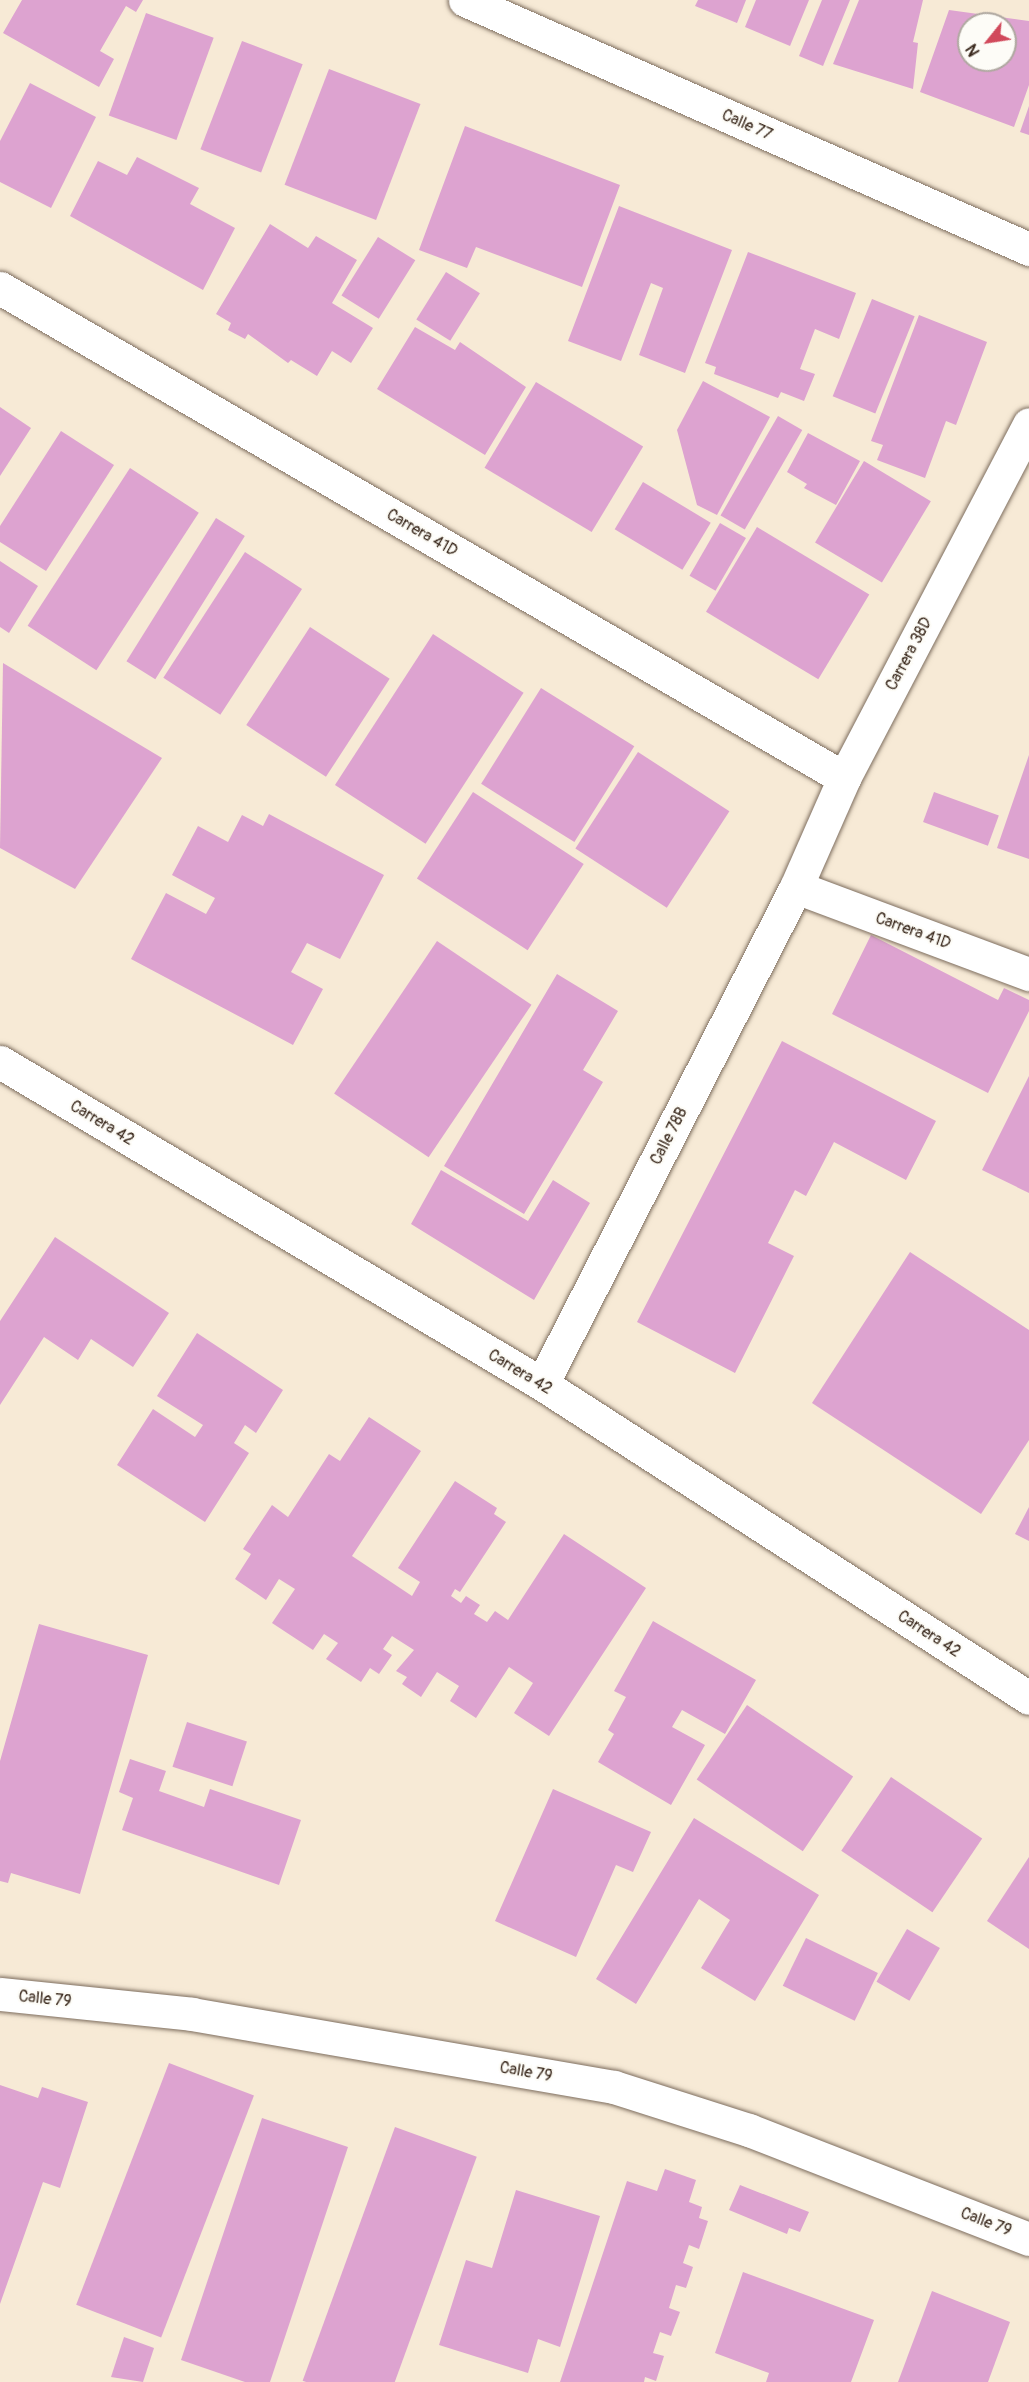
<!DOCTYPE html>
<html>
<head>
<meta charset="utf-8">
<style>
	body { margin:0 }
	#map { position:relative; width:1029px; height:2382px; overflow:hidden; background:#f7ead6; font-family:Pangolin,sans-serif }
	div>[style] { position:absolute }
	.building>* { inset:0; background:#dda3d0; transform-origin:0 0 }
	.roads { filter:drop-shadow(0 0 2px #7d6d5e) drop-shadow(0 0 2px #7d6d5e) }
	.minor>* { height:33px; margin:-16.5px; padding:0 16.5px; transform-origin:16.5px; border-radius:16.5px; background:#fff }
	span { translate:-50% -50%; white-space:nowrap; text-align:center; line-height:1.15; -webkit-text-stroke:4.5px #fdfcf7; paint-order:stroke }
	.street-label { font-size:16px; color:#3b2a1e }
	.north { position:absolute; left:957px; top:12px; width:60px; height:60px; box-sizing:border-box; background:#fdfcf7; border:2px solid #afa8a0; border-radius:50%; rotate:240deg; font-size:16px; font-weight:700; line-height:24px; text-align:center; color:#3b2a1e }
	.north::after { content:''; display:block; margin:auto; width:21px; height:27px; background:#d1495b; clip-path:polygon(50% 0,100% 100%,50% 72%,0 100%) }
</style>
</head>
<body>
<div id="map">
	<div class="building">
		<i style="clip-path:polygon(22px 0,143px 0,136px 12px,126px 6px,100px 51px,114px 59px,99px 87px,3px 33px)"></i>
		<i style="clip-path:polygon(698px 0,746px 0,737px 23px,695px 6px)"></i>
		<i style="clip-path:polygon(756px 0,809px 0,790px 46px,745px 27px)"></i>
		<i style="clip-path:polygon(822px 0,850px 0,823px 66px,799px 56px)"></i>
		<i style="clip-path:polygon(859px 0,923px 0,913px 42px,918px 43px,913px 89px,833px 64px)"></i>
		<i style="clip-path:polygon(evenodd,949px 10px,1029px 21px,1029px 85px,1014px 127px,920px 92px,949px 10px,969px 24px,1005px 24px,1005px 60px,969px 60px,969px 24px)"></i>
		<i style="left:146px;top:13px;width:72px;height:109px;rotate:20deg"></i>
		<i style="left:242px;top:41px;width:65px;height:116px;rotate:21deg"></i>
		<i style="left:329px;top:69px;width:98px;height:124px;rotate:21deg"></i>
		<i style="clip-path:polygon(30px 83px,96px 117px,51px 208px,0 182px,0 141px)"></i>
		<i style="clip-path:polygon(1029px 106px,1029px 135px,1020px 132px)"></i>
		<i style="clip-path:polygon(465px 126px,620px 185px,582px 287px,476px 247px,467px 268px,419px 250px)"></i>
		<i style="clip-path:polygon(137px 157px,199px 188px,190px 204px,235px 228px,203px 290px,70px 216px,98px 161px,127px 175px)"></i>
		<i style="clip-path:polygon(619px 206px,732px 250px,685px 373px,639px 355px,663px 288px,651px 283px,621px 361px,568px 341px)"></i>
		<i style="clip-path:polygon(270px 224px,308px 248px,316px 236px,357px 260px,332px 303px,373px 328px,351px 363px,332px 351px,317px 376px,291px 360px,288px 363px,248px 334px,245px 339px,228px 330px,231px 323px,216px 314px)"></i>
		<i style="left:378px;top:237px;width:44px;height:69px;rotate:32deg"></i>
		<i style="clip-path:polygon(748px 252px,856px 293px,839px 339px,815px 329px,800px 369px,815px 374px,804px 401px,781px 392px,778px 398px,714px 374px,716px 367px,705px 363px)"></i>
		<i style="left:446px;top:272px;width:40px;height:56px;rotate:32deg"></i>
		<i style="left:872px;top:299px;width:46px;height:105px;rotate:22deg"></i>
		<i style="clip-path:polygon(919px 315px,987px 342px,956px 425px,946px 421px,925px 478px,877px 460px,883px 445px,871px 441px)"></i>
		<i style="clip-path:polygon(415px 327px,455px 350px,460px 342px,526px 387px,485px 455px,377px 389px)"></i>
		<i style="clip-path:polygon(703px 381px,770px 417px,717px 515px,697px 505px,677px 430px)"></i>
		<i style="left:536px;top:382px;width:125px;height:100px;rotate:31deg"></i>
		<i style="clip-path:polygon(0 407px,31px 428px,0 476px)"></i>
		<i style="left:778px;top:416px;width:28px;height:115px;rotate:30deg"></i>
		<i style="clip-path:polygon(61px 431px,114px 465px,46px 571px,0 542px,0 526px)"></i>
		<i style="clip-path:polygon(808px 433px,860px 461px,836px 505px,804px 488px,807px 484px,787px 472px)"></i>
		<i style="left:864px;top:461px;width:78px;height:95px;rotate:31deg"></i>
		<i style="left:130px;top:468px;width:82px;height:188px;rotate:33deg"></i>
		<i style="left:643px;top:482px;width:79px;height:55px;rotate:31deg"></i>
		<i style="left:216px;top:518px;width:34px;height:169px;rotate:32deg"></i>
		<i style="left:720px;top:523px;width:30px;height:61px;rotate:30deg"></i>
		<i style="left:757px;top:527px;width:131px;height:99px;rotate:31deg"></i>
		<i style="left:245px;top:552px;width:68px;height:150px;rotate:33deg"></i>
		<i style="clip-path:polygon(0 561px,38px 586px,9px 633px,0 627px)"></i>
		<i style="left:310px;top:627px;width:95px;height:117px;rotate:33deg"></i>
		<i style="left:433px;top:634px;width:108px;height:180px;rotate:33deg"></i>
		<i style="clip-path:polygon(3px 663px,162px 758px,75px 889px,0 848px)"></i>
		<i style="left:541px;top:688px;width:110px;height:113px;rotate:32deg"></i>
		<i style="left:638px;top:752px;width:109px;height:115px;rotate:33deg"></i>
		<i style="clip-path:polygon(1029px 755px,1029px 859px,997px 848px)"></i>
		<i style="left:473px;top:792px;width:132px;height:103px;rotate:33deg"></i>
		<i style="left:934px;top:792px;width:69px;height:32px;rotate:20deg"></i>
		<i style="clip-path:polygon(269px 814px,384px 875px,340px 959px,307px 943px,291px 972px,323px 989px,293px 1045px,131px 959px,166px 893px,206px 914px,215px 898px,172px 875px,198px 826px,228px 842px,242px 815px,263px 826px)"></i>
		<i style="clip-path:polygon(871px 935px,998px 1000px,1004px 988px,1029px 1000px,1029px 1011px,988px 1093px,832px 1014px)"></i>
		<i style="left:437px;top:941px;width:114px;height:184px;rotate:34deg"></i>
		<i style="clip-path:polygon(557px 974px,618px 1011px,583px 1070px,603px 1082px,524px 1214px,444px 1166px)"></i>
		<i style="clip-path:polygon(782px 1041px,936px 1121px,906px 1180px,834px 1142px,806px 1196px,795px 1190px,768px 1243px,794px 1256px,735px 1373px,637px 1322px)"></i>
		<i style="clip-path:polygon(1029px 1076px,1029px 1193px,982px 1170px)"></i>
		<i style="clip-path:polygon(441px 1170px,528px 1221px,553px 1180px,590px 1203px,534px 1300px,411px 1224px)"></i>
		<i style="clip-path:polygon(55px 1237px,169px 1313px,133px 1367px,91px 1339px,78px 1360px,44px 1337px,0 1405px,0 1321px)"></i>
		<i style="clip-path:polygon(910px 1252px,1029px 1330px,1029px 1440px,981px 1514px,812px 1403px)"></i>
		<i style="clip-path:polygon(197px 1333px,283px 1390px,256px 1433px,245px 1425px,234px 1443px,249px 1453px,205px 1522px,117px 1465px,153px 1409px,195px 1437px,203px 1425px,157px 1396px)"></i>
		<i style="clip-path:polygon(369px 1417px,421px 1451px,352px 1556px,412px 1596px,420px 1582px,398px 1568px,455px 1481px,497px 1508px,494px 1514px,506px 1522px,460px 1592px,455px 1589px,451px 1596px,461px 1603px,466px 1596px,480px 1605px,474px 1614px,487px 1622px,495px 1611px,508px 1620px,564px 1534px,646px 1588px,549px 1736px,514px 1713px,533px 1683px,509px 1667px,476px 1718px,450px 1701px,459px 1686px,437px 1672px,421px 1697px,402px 1684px,407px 1677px,396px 1671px,414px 1650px,392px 1636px,383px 1649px,392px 1655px,379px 1674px,370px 1668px,361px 1682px,326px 1659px,338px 1643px,324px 1634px,313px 1650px,272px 1623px,295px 1589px,279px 1579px,266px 1600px,235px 1579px,251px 1554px,243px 1549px,272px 1505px,288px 1517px,329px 1454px,340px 1461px)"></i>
		<i style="clip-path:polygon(1029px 1507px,1029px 1541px,1015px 1534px)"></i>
		<i style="clip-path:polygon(653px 1621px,756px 1680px,725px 1734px,682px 1710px,672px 1727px,705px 1745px,671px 1805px,598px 1762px,614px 1734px,608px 1730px,626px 1697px,614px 1691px)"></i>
		<i style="clip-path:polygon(39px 1624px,148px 1655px,80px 1894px,11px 1873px,8px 1883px,0 1881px,0 1761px)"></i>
		<i style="left:747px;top:1705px;width:128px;height:90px;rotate:34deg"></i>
		<i style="left:187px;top:1722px;width:63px;height:47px;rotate:18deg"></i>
		<i style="clip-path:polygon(130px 1759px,166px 1771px,159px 1791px,204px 1807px,210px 1789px,301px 1820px,279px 1885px,122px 1830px,133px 1798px,119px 1792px)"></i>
		<i style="left:891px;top:1777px;width:110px;height:89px;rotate:34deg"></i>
		<i style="clip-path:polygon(553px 1789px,651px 1832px,633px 1872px,616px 1865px,576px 1957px,495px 1921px)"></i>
		<i style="clip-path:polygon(694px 1818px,819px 1895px,755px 2001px,701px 1968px,730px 1920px,699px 1899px,636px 2004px,596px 1979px)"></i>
		<i style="clip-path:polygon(1029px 1857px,1029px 1949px,987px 1921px)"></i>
		<i style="left:907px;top:1929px;width:38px;height:61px;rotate:30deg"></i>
		<i style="left:806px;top:1938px;width:80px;height:53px;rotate:26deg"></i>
		<i style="left:169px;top:2063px;width:91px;height:259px;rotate:21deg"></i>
		<i style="clip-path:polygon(0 2085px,38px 2098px,42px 2087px,88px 2102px,60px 2188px,43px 2182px,0 2304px)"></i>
		<i style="clip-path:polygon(262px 2118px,348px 2147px,270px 2382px,245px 2382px,181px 2360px)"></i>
		<i style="left:395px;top:2127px;width:87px;height:270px;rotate:20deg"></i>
		<i style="clip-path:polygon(665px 2169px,696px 2180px,689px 2202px,702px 2207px,699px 2218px,708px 2221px,699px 2249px,689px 2245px,683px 2263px,693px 2267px,686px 2288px,676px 2285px,669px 2308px,680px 2312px,671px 2336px,660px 2332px,653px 2353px,664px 2356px,656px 2381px,645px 2377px,644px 2382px,560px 2382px,627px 2181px,657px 2191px)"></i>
		<i style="clip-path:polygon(740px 2185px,809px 2212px,800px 2232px,789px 2228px,787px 2234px,729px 2210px)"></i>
		<i style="clip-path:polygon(516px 2190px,600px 2216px,560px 2347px,538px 2339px,528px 2373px,439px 2345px,466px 2260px,492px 2268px)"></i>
		<i style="clip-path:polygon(743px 2272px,874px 2320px,851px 2382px,766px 2382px,769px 2373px,715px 2353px)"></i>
		<i style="clip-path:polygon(932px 2291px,1010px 2322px,988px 2382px,898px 2382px)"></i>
		<i style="clip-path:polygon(124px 2337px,154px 2348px,143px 2382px,111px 2377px)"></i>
	</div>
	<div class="roads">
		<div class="minor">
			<i style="left:465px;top:0;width:617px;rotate:23.82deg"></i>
			<i style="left:0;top:288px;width:976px;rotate:30.14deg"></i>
			<i style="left:796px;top:887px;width:249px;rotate:20.5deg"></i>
			<i style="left:0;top:1062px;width:630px;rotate:30.71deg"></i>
			<i style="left:542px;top:1384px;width:579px;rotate:32.81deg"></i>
			<i style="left:542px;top:1384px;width:558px;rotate:-62.93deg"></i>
			<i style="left:796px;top:887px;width:119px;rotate:-66.2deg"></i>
			<i style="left:844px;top:778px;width:399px;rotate:-62.4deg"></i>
			<i style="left:0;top:1994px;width:193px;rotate:5.9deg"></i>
			<i style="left:192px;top:2014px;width:428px;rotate:9.8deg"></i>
			<i style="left:614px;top:2087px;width:142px;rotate:17.7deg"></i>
			<i style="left:749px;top:2130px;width:300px;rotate:21.3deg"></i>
		</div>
	</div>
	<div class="street-label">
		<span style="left:747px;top:125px;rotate:24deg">Calle 77</span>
		<span style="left:422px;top:533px;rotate:30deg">Carrera 41D</span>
		<span style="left:909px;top:654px;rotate:-62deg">Carrera 38D</span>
		<span style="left:913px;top:931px;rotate:20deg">Carrera 41D</span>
		<span style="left:102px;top:1123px;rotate:31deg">Carrera 42</span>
		<span style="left:669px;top:1136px;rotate:-63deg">Calle 78B</span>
		<span style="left:520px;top:1372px;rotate:31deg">Carrera 42</span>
		<span style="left:929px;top:1634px;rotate:33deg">Carrera 42</span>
		<span style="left:45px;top:1999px;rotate:6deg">Calle 79</span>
		<span style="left:526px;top:2072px;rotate:10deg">Calle 79</span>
		<span style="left:986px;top:2222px;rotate:21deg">Calle 79</span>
	</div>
	<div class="north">N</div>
</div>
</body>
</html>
